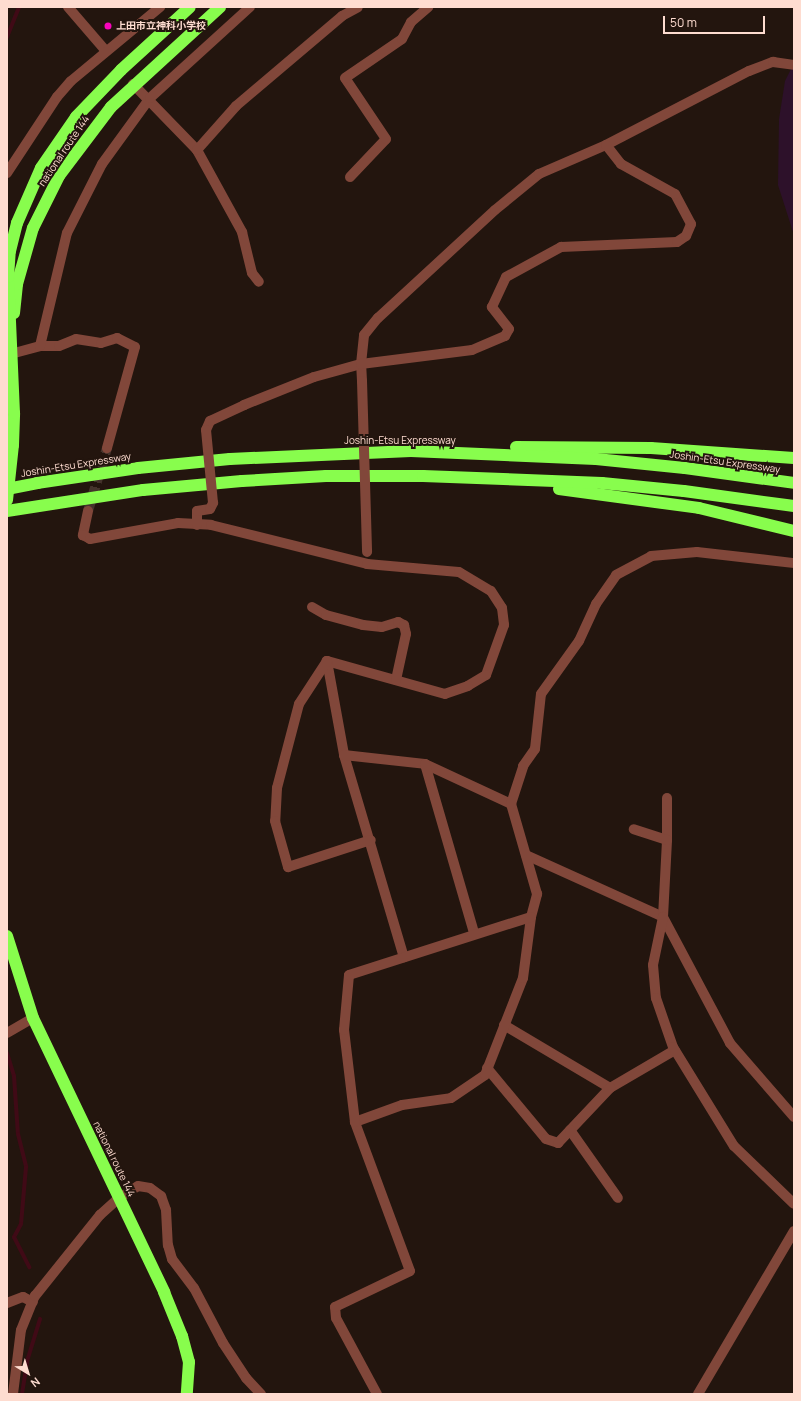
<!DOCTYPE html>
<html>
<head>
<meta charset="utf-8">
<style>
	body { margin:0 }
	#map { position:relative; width:801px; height:1401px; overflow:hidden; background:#23150e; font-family:Manrope,"Noto Sans JP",sans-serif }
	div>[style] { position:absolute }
	.green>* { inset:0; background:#2d112a }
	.stream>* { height:4px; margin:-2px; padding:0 2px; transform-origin:2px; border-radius:2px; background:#400a16 }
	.minor-tunnel>* { height:10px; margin-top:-5px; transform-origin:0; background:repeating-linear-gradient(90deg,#44332b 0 10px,transparent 0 15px) }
	.minor>* { height:10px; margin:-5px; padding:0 5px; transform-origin:5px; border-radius:5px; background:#81473a }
	.highway>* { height:12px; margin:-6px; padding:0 6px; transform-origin:6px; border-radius:6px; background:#88fd4d }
	.minor-bridge>* { height:10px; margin:-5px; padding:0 5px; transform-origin:5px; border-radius:5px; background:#81473a }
	.highway-bridge>* { height:12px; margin:-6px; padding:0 6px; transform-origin:6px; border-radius:6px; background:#88fd4d }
	.dots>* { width:11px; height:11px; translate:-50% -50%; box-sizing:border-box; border:2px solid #23150e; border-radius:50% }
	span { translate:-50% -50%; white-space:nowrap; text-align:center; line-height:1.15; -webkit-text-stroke:4px #23150e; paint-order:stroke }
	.poi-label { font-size:10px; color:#fedcd0; font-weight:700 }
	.left { translate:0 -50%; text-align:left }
	.street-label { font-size:10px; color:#fedcd0 }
	.frame { position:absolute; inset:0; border:8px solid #fedcd0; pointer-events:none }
	.north { position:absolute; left:8px; top:1353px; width:40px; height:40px; -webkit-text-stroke:3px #23150e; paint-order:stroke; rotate:142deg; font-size:11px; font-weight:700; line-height:16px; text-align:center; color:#fedcd0 }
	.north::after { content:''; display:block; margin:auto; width:14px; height:18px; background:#fedcd0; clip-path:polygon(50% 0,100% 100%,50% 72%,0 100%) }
	.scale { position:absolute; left:663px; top:16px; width:102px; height:18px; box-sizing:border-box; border:2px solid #fedcd0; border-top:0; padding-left:5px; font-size:12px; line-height:14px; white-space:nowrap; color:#fedcd0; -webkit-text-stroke:3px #23150e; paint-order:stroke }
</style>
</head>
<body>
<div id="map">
	<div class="green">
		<i style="clip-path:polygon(794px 63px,794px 235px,778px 185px,779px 119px,785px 81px)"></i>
	</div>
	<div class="stream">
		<i style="left:7px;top:37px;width:32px;rotate:-68deg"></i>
		<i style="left:7px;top:1053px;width:24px;rotate:73deg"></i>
		<i style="left:14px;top:1076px;width:58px;rotate:86.1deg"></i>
		<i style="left:18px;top:1134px;width:34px;rotate:76deg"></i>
		<i style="left:26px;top:1167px;width:57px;rotate:95deg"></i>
		<i style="left:21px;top:1224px;width:15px;rotate:118deg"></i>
		<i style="left:14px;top:1237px;width:34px;rotate:63deg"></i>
		<i style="left:22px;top:1394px;width:36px;rotate:-81deg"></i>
		<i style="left:28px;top:1358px;width:41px;rotate:-72.9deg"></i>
	</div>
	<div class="minor-tunnel">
		<i style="left:88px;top:511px;width:66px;rotate:-73.2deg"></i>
	</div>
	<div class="minor">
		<i style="left:68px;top:7px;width:58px;rotate:49.2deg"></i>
		<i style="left:133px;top:84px;width:92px;rotate:45.9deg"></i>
		<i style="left:197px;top:150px;width:94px;rotate:61.2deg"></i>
		<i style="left:242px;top:232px;width:42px;rotate:76.3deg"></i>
		<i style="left:252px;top:273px;width:11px;rotate:52deg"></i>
		<i style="left:197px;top:150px;width:59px;rotate:-48.4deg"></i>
		<i style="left:236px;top:106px;width:139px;rotate:-40.3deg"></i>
		<i style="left:342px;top:16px;width:18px;rotate:-29deg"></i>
		<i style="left:7px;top:173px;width:91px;rotate:-56.7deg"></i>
		<i style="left:57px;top:97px;width:21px;rotate:-49deg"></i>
		<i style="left:71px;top:81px;width:116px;rotate:-39.7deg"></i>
		<i style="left:350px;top:177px;width:52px;rotate:-46.5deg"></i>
		<i style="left:386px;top:139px;width:73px;rotate:-123.9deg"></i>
		<i style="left:345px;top:78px;width:69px;rotate:-34.4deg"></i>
		<i style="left:402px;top:39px;width:19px;rotate:-62deg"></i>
		<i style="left:411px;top:22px;width:23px;rotate:-41deg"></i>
		<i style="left:40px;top:346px;width:19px"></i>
		<i style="left:59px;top:346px;width:18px;rotate:-22deg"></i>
		<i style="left:76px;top:339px;width:25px;rotate:9deg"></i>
		<i style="left:101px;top:343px;width:17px;rotate:-17deg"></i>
		<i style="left:117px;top:338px;width:20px;rotate:27deg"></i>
		<i style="left:135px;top:347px;width:105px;rotate:105.5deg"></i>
		<i style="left:7px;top:355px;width:34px;rotate:-15deg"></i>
		<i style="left:40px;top:346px;width:116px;rotate:-76.6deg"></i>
		<i style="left:67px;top:233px;width:77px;rotate:-63.1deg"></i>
		<i style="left:102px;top:164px;width:82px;rotate:-54deg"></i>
		<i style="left:150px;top:98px;width:135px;rotate:-42.3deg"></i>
		<i style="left:362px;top:381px;width:17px;rotate:-93deg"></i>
		<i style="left:361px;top:364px;width:29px;rotate:-84deg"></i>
		<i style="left:364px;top:335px;width:22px;rotate:-51deg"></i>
		<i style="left:378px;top:318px;width:159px;rotate:-42.7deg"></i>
		<i style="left:495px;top:210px;width:57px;rotate:-39.3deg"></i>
		<i style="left:539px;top:174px;width:73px;rotate:-23.4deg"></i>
		<i style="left:606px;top:145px;width:161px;rotate:-27.4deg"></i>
		<i style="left:749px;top:71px;width:26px;rotate:-21deg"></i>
		<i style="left:773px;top:62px;width:21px;rotate:8deg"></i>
		<i style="left:206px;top:430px;width:10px;rotate:-66deg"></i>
		<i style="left:210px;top:421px;width:38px;rotate:-25deg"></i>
		<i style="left:244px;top:405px;width:75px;rotate:-21.8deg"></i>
		<i style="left:314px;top:377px;width:49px;rotate:-15.5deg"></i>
		<i style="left:361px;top:364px;width:112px;rotate:-7.2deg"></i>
		<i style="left:472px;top:350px;width:36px;rotate:-23deg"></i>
		<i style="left:505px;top:336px;width:8px;rotate:-60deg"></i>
		<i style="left:509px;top:329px;width:28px;rotate:-128deg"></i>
		<i style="left:492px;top:307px;width:33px;rotate:-65deg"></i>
		<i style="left:506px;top:277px;width:63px;rotate:-28.6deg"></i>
		<i style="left:561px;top:247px;width:116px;rotate:-2.5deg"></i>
		<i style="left:677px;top:242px;width:11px;rotate:-34deg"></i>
		<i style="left:686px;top:236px;width:13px;rotate:-67deg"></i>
		<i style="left:691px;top:224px;width:34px;rotate:-118deg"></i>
		<i style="left:675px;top:194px;width:62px;rotate:-150.9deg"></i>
		<i style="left:621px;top:164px;width:24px;rotate:-128deg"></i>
		<i style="left:88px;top:511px;width:25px;rotate:102deg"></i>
		<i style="left:83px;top:535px;width:8px;rotate:30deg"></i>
		<i style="left:90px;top:539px;width:89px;rotate:-10.3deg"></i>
		<i style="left:178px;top:523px;width:33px;rotate:3deg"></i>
		<i style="left:211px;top:525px;width:161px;rotate:14deg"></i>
		<i style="left:367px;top:564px;width:92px;rotate:5deg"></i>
		<i style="left:459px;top:572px;width:37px;rotate:31deg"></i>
		<i style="left:491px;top:591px;width:20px;rotate:57deg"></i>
		<i style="left:502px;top:608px;width:17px;rotate:83deg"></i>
		<i style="left:504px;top:625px;width:53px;rotate:109.8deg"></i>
		<i style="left:486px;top:675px;width:21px;rotate:149deg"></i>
		<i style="left:468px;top:686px;width:24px;rotate:161deg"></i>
		<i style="left:445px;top:694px;width:123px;rotate:-164.4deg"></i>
		<i style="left:197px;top:525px;width:14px;rotate:-90deg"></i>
		<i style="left:197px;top:511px;width:13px;rotate:-9deg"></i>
		<i style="left:210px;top:509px;width:7px;rotate:-63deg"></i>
		<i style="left:312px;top:607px;width:16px;rotate:30deg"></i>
		<i style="left:326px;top:615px;width:38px;rotate:15deg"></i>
		<i style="left:363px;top:625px;width:19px;rotate:6deg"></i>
		<i style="left:382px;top:627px;width:17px;rotate:-17deg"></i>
		<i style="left:398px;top:622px;width:7px;rotate:27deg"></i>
		<i style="left:404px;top:625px;width:9px;rotate:77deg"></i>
		<i style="left:406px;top:634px;width:47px;rotate:102.3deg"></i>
		<i style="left:327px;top:661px;width:96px;rotate:79.7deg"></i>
		<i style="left:344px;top:755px;width:211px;rotate:73.5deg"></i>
		<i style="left:327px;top:661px;width:51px;rotate:123.1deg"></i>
		<i style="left:299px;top:704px;width:87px;rotate:104.7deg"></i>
		<i style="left:277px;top:788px;width:33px;rotate:93deg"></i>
		<i style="left:275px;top:821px;width:48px;rotate:74.2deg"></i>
		<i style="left:288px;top:867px;width:87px;rotate:-18deg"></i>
		<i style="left:344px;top:755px;width:81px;rotate:6.3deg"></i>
		<i style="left:425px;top:764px;width:95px;rotate:24.9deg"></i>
		<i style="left:425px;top:764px;width:176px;rotate:73.8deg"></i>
		<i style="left:667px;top:840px;width:42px;rotate:-90deg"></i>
		<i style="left:526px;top:855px;width:150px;rotate:24.3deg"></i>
		<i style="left:663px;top:917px;width:77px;rotate:-87deg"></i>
		<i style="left:667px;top:840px;width:35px;rotate:-162deg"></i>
		<i style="left:504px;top:1025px;width:123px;rotate:30.7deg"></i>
		<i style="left:610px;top:1088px;width:75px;rotate:-30.3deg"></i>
		<i style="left:7px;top:1033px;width:30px;rotate:-30deg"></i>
		<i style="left:487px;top:1068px;width:92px;rotate:50.3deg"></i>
		<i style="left:546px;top:1139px;width:13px;rotate:18deg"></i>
		<i style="left:558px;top:1143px;width:76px;rotate:-46.6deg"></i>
		<i style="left:794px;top:1117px;width:98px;rotate:-130.9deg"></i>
		<i style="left:730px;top:1043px;width:143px;rotate:-118deg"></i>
		<i style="left:663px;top:917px;width:49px;rotate:101.8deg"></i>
		<i style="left:653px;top:965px;width:33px;rotate:85deg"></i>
		<i style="left:656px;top:998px;width:52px;rotate:70.9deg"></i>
		<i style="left:673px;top:1047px;width:116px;rotate:58.4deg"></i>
		<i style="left:734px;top:1146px;width:83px;rotate:44deg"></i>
		<i style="left:355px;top:1122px;width:50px;rotate:-19.9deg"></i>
		<i style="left:402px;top:1105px;width:49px;rotate:-8.1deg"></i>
		<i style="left:451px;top:1098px;width:41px;rotate:-34.1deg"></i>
		<i style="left:485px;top:1075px;width:104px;rotate:-68.6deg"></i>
		<i style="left:523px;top:978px;width:62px;rotate:-82.5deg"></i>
		<i style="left:531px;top:917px;width:24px;rotate:-75deg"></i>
		<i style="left:537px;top:894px;width:94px;rotate:-106.1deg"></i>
		<i style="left:511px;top:804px;width:40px;rotate:-72deg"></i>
		<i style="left:523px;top:766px;width:21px;rotate:-55deg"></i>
		<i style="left:535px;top:749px;width:55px;rotate:-83.8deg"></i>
		<i style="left:541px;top:694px;width:65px;rotate:-54.4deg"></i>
		<i style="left:579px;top:641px;width:41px;rotate:-65.3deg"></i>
		<i style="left:596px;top:604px;width:35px;rotate:-55deg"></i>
		<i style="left:616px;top:575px;width:40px;rotate:-28deg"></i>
		<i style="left:651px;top:556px;width:46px;rotate:-5deg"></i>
		<i style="left:697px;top:552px;width:98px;rotate:6.5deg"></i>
		<i style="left:570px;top:1130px;width:83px;rotate:54.8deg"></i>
		<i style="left:7px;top:1303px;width:17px;rotate:-21deg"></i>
		<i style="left:23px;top:1297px;width:11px;rotate:27deg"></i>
		<i style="left:13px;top:1394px;width:64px;rotate:-82.9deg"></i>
		<i style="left:21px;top:1330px;width:37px;rotate:-68deg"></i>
		<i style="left:35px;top:1296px;width:104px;rotate:-51.3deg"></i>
		<i style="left:100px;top:1215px;width:25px;rotate:-42deg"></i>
		<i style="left:119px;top:1198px;width:22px;rotate:-32deg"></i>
		<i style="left:138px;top:1186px;width:12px;rotate:9deg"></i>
		<i style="left:150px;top:1188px;width:14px;rotate:36deg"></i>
		<i style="left:161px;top:1196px;width:15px;rotate:70deg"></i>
		<i style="left:166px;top:1210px;width:35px;rotate:87deg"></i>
		<i style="left:168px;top:1245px;width:15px;rotate:74deg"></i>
		<i style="left:172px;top:1259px;width:36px;rotate:53deg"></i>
		<i style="left:194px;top:1288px;width:62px;rotate:62.2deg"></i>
		<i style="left:223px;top:1343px;width:42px;rotate:56.7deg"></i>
		<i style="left:246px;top:1378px;width:22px;rotate:47deg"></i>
		<i style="left:377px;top:1394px;width:86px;rotate:-118.3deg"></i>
		<i style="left:336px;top:1318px;width:11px;rotate:-95deg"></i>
		<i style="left:335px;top:1307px;width:83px;rotate:-25.6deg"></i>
		<i style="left:410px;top:1271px;width:159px;rotate:-110.3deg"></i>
		<i style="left:355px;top:1122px;width:93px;rotate:-96.8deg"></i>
		<i style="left:344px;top:1030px;width:55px;rotate:-84.8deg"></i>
		<i style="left:349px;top:975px;width:191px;rotate:-17.7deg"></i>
		<i style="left:698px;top:1394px;width:189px;rotate:-59.5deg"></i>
	</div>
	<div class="highway">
		<i style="left:14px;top:313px;width:29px;rotate:-84deg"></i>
		<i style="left:17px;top:284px;width:58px;rotate:-74.1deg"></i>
		<i style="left:33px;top:228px;width:58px;rotate:-63.4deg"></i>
		<i style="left:59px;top:176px;width:86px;rotate:-53deg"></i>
		<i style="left:111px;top:107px;width:148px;rotate:-42.5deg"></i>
		<i style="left:516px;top:447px;width:135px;rotate:0.4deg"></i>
		<i style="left:651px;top:448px;width:143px;rotate:4deg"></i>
		<i style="left:37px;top:483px;width:102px;rotate:-8.4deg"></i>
		<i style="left:138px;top:468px;width:92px;rotate:-5.6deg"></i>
		<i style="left:230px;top:459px;width:181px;rotate:-2.5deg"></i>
		<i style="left:411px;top:451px;width:185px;rotate:2.5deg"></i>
		<i style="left:596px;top:459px;width:89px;rotate:5.8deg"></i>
		<i style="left:685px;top:468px;width:110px;rotate:7.8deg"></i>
		<i style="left:559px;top:489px;width:141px;rotate:7.7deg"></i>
		<i style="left:699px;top:508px;width:98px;rotate:13.6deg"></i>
		<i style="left:7px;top:500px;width:55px;rotate:-83.8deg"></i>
		<i style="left:13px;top:445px;width:32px;rotate:-88deg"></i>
		<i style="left:14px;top:413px;width:136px;rotate:-92.5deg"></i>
		<i style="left:8px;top:277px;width:26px;rotate:-86deg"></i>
		<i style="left:10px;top:251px;width:29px;rotate:-76deg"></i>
		<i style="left:17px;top:223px;width:60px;rotate:-66.4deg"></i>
		<i style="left:41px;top:168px;width:62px;rotate:-55.5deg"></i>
		<i style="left:76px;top:117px;width:65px;rotate:-46.2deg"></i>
		<i style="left:121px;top:70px;width:93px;rotate:-42.4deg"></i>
		<i style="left:7px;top:511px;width:138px;rotate:-8.8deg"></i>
		<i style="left:143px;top:490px;width:99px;rotate:-5.2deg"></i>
		<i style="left:242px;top:481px;width:84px;rotate:-3.4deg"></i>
		<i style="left:326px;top:476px;width:97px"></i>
		<i style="left:423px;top:476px;width:179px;rotate:2.2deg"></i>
		<i style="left:602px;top:483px;width:82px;rotate:5.6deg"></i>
		<i style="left:684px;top:491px;width:111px;rotate:7.8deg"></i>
		<i style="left:7px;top:936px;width:86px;rotate:72.4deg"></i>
		<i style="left:33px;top:1018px;width:304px;rotate:64.4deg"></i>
		<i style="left:164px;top:1292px;width:48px;rotate:67.8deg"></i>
		<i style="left:182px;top:1336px;width:27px;rotate:75deg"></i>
		<i style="left:189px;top:1362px;width:32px;rotate:94deg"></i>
	</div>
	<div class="minor-bridge">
		<i style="left:362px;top:381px;width:171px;rotate:88.3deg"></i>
		<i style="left:206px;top:430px;width:73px;rotate:84.5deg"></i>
	</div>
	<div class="highway-bridge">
		<i style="left:7px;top:489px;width:31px;rotate:-11deg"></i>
	</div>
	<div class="dots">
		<i style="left:108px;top:26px;background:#f803bc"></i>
	</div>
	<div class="poi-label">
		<span class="left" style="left:116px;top:26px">上田市立神科小学校</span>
	</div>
	<div class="street-label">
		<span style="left:64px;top:151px;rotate:-56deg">national route 144</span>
		<span style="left:400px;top:441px">Joshin-Etsu Expressway</span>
		<span style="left:725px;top:462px;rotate:8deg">Joshin-Etsu Expressway</span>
		<span style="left:76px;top:465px;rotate:-9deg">Joshin-Etsu Expressway</span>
		<span style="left:114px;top:1159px;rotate:64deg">national route 144</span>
	</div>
	<div class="frame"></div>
	<div class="north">N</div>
	<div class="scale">50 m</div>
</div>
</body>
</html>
